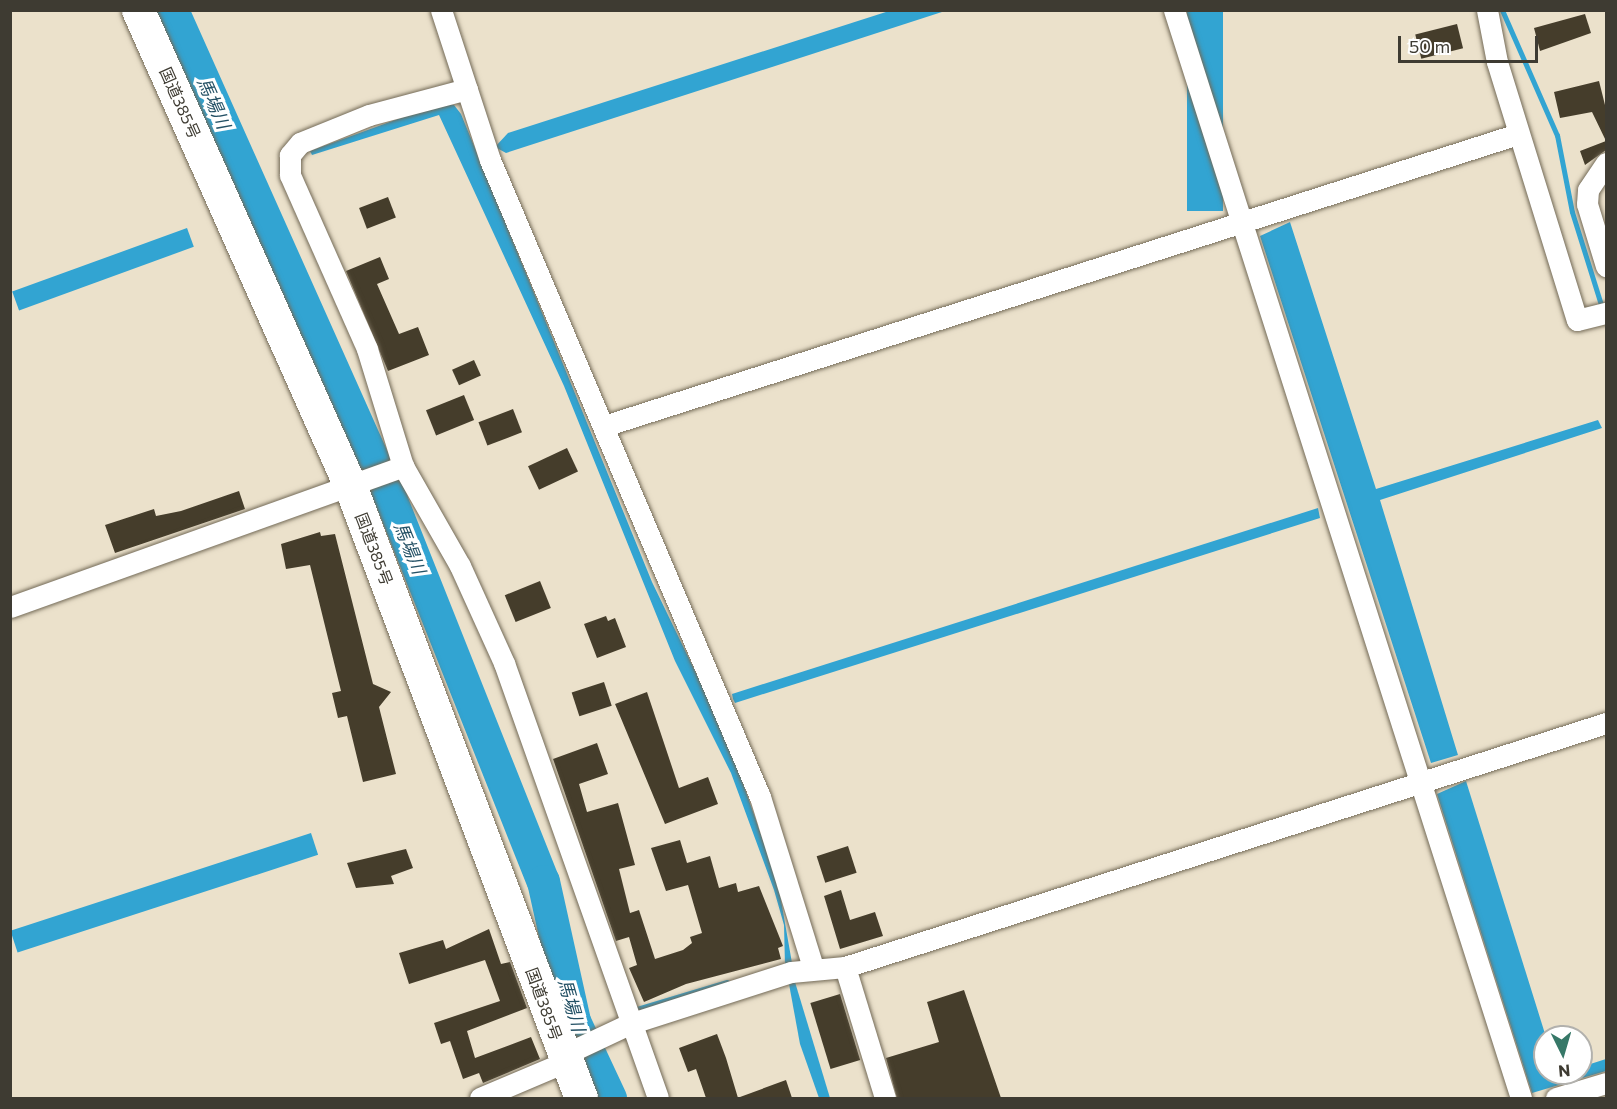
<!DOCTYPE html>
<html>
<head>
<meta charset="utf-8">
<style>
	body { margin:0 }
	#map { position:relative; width:1617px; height:1109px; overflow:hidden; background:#ebe1cb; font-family:Commissioner,"Noto Sans JP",sans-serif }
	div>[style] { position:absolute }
	.water>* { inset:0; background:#32a4d2; transform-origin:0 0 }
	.stream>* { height:5px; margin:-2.5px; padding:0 2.5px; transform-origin:2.5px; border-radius:2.5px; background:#32a4d2 }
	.river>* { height:33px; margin:-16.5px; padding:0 16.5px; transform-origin:16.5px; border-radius:16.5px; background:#32a4d2 }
	.building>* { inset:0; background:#453d2b; transform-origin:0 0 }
	.roads { filter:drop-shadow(0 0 2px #736a57) drop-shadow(0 0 2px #736a57) }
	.street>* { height:21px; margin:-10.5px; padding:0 10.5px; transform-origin:10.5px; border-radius:10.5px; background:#fff }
	.highway>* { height:33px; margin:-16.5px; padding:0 16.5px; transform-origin:16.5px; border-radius:16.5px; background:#fff }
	span { translate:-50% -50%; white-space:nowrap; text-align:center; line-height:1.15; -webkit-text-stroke:6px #fff; paint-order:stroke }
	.street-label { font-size:16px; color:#3e3b32 }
	.water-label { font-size:18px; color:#245165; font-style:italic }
	.frame { position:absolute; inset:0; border:12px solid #3e3b32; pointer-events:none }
	.north { position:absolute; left:1533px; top:1025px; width:60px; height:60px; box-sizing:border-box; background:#fff; border:2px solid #b2b1ad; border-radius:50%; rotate:175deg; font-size:16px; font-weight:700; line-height:24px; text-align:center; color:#3e3b32 }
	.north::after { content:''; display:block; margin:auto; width:21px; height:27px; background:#377868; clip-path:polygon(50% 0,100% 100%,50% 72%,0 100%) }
	.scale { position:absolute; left:1398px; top:36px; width:140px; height:27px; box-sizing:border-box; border:3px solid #3e3b32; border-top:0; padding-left:8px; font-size:18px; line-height:21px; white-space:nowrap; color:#3e3b32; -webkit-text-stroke:4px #fff; paint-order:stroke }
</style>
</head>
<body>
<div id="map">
	<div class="water">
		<i style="clip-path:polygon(889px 11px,945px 11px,506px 153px,495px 147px,508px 133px)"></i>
		<i style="left:1187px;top:11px;width:36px;height:200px"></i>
		<i style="clip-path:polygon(439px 104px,454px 105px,461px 114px,652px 582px,726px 735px,778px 883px,792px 963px,785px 966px,784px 925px,774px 890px,731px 773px,675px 661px,564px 386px,439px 115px,312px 155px,310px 151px)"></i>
		<i style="clip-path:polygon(1290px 222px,1376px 489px,1598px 420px,1602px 428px,1380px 500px,1458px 755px,1431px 763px,1260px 236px)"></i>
		<i style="left:187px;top:228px;width:20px;height:186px;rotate:70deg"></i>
		<i style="clip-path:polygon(1318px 508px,1320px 518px,735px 703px,733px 699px,732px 694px)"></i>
		<i style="clip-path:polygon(1466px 781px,1546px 1037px,1545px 1073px,1581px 1073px,1581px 1067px,1606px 1059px,1606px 1071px,1532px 1093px,1437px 794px)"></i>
		<i style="left:311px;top:833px;width:23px;height:316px;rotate:72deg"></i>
		<i style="clip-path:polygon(795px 982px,830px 1098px,819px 1098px,800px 1044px,789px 984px)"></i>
	</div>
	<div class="stream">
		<i style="left:1502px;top:10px;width:137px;rotate:66.3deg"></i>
		<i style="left:1557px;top:135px;width:78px;rotate:79deg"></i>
		<i style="left:1572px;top:212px;width:101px;rotate:72.6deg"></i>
		<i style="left:637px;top:1009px;width:94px;rotate:-16.7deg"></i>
	</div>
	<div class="river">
		<i style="left:172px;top:10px;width:537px;rotate:65.92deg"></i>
		<i style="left:391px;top:500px;width:410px;rotate:68.3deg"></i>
		<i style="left:543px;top:881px;width:143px;rotate:77.5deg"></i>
		<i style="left:574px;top:1021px;width:85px;rotate:64.9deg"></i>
	</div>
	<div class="building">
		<i style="clip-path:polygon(1585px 14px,1591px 33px,1540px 51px,1534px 28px)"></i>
		<i style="left:1457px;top:24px;width:25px;height:43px;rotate:76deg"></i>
		<i style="clip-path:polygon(1599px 81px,1606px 109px,1606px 150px,1585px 165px,1580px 151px,1606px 141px,1592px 112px,1560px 118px,1554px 92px)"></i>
		<i style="left:388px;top:197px;width:22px;height:31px;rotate:69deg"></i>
		<i style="clip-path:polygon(380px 257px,389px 279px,377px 284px,399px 334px,418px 327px,429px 355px,388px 371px,346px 271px)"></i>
		<i style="left:474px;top:360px;width:17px;height:24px;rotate:66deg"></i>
		<i style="left:464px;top:395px;width:27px;height:41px;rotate:68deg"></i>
		<i style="left:513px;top:409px;width:25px;height:37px;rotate:69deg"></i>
		<i style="left:567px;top:448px;width:26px;height:43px;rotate:65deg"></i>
		<i style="clip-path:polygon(239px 491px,245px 509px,115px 553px,105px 525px,154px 509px,156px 516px,181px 511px)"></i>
		<i style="clip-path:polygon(320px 532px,321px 536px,335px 534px,373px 684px,391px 692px,379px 707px,396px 774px,363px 782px,347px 716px,338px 718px,332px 693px,341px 691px,310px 565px,286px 569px,281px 544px)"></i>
		<i style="left:540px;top:581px;width:29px;height:38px;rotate:68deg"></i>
		<i style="clip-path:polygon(606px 616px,608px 621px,615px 618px,626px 647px,597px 658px,584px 624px)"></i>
		<i style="left:604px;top:682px;width:25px;height:34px;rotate:72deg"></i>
		<i style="clip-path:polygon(647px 692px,679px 788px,708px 777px,718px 804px,665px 824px,615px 704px)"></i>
		<i style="clip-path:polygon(597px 743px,608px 774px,579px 784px,587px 812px,618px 803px,635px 865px,619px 869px,630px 913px,639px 910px,655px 959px,683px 950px,692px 943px,690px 937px,702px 933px,688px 885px,666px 891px,651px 848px,680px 840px,687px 863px,710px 856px,719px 888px,736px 883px,738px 892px,759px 886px,783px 946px,778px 948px,781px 959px,686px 984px,644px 1002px,629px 968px,637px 965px,629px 937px,616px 941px,553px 759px)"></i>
		<i style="left:848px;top:846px;width:28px;height:33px;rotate:72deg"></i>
		<i style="clip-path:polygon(406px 849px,413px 868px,391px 876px,394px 884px,356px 888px,347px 863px)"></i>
		<i style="clip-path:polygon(841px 890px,850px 920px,875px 912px,883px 936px,840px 949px,824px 896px)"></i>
		<i style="clip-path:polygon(489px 929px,501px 964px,510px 962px,527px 1008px,467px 1031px,475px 1058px,531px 1037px,540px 1059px,483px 1083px,479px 1073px,463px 1079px,450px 1041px,441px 1044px,434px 1023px,500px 1001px,485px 960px,409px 984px,399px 953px,443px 940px,446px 949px)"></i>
		<i style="clip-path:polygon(964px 990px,1001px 1098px,897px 1098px,886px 1058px,939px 1042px,927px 1002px)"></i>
		<i style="left:840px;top:994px;width:69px;height:31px;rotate:73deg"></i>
		<i style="clip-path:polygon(717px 1034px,726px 1058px,738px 1098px,706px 1098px,696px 1069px,688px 1072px,679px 1048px)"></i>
		<i style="clip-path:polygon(786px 1080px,792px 1098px,740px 1098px,740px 1097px)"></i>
	</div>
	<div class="roads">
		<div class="street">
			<i style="left:441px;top:10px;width:158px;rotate:71.9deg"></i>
			<i style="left:490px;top:160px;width:692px;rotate:67.03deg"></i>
			<i style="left:760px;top:797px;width:178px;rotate:72.7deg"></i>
			<i style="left:1174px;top:10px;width:1142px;rotate:72.31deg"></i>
			<i style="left:1487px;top:10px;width:53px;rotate:79.1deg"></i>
			<i style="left:1497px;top:62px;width:270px;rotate:72.8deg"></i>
			<i style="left:1577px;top:320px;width:30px;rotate:-14deg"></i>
			<i style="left:467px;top:89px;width:101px;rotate:165.1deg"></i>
			<i style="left:369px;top:115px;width:74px;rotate:157.9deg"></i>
			<i style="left:300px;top:143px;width:16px;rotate:130deg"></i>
			<i style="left:290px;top:155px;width:20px;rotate:90deg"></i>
			<i style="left:290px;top:175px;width:190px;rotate:66.1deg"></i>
			<i style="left:367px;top:349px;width:122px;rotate:72.9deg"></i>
			<i style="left:403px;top:466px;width:115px;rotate:60.3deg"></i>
			<i style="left:460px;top:566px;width:107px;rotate:65.6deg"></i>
			<i style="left:504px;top:663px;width:461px;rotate:70.5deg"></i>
			<i style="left:1606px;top:163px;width:32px;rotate:124deg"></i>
			<i style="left:1588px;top:190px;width:14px;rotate:94deg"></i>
			<i style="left:1587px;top:204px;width:65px;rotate:73deg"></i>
			<i style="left:604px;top:426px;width:960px;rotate:-17.72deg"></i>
			<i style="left:10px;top:607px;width:418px;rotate:-19.7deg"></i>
			<i style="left:845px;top:967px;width:137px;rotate:73deg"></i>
			<i style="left:480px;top:1098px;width:92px;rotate:-23deg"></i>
			<i style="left:565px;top:1062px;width:15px;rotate:-53deg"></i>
			<i style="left:574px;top:1050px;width:61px;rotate:-25.3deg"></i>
			<i style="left:629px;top:1024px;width:170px;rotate:-17.8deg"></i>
			<i style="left:791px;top:972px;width:54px;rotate:-5.3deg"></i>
			<i style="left:845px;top:967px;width:799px;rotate:-17.78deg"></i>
			<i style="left:1556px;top:1098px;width:52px;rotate:-16.7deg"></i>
		</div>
		<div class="highway">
			<i style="left:138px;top:10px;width:523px;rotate:65.98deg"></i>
			<i style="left:351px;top:488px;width:652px;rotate:69.34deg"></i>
		</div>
	</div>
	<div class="street-label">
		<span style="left:180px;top:103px;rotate:66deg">国道385号</span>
		<span style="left:374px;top:549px;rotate:69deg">国道385号</span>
		<span style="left:544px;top:1004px;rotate:70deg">国道385号</span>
	</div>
	<div class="water-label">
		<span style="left:214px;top:103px;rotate:66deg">馬場川</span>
		<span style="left:410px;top:548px;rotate:68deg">馬場川</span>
		<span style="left:572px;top:1005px;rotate:74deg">馬場川</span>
	</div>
	<div class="frame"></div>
	<div class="north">N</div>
	<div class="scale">50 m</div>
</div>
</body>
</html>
